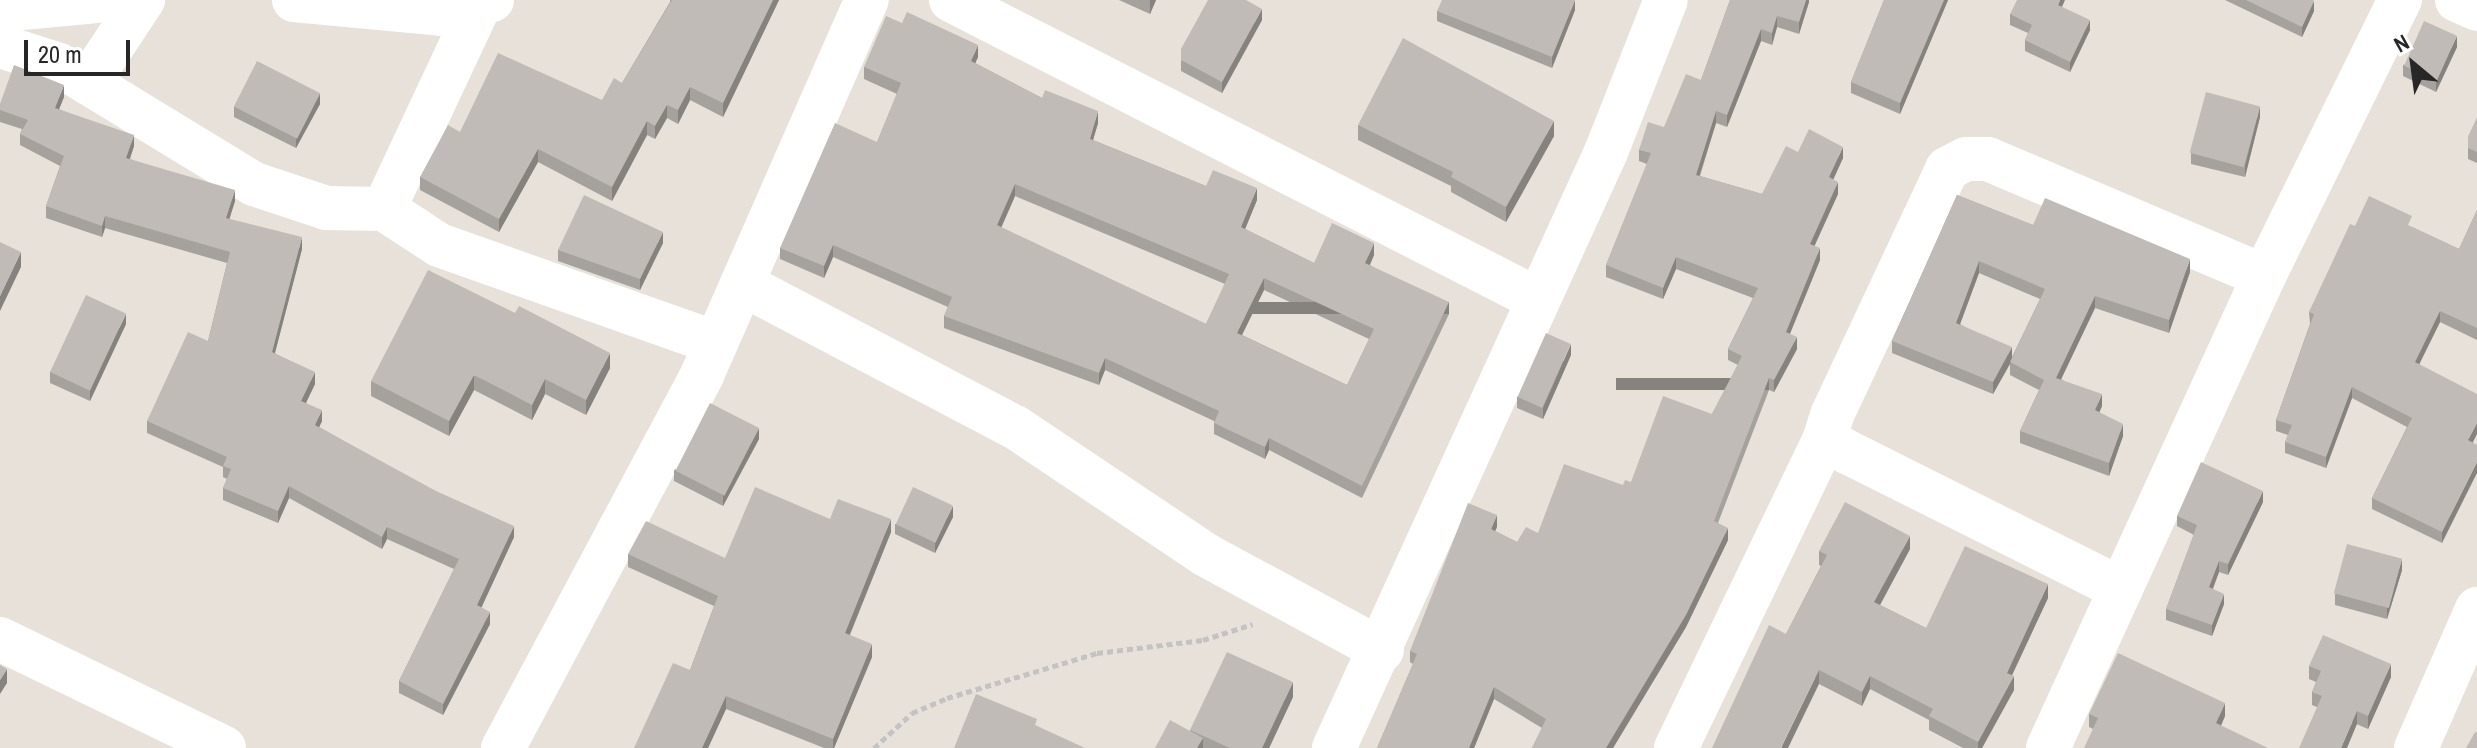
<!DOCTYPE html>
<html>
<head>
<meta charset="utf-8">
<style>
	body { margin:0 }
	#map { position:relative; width:2477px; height:748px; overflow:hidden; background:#e8e1d9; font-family:"Archivo Narrow",sans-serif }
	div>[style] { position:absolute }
	.path>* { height:5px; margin-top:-2.5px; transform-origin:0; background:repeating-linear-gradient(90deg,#c3c3c3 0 6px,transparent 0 10px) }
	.minor>* { height:44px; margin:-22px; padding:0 22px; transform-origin:22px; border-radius:22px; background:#fff }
	.wall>* { inset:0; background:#a5a19d }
	.shaded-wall>* { inset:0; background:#86837f; transform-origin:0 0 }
	.building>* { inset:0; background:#c0bbb6; transform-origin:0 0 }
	span { translate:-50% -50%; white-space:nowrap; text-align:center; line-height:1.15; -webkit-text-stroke:8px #fff; paint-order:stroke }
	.north { position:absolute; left:2373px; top:24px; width:80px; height:80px; -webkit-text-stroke:6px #fff; paint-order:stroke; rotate:331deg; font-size:22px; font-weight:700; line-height:32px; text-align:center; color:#272727 }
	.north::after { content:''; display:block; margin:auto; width:28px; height:36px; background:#272727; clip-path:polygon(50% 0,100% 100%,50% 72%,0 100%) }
	.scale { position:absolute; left:24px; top:40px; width:106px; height:36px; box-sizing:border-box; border:4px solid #272727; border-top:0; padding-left:10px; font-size:24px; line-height:28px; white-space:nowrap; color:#272727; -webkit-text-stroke:6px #fff; paint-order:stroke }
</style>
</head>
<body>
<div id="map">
	<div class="path">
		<i style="left:874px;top:748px;width:52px;rotate:-42.6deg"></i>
		<i style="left:912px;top:713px;width:38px;rotate:-23deg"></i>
		<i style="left:947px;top:698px;width:157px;rotate:-16.7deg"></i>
		<i style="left:1097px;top:653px;width:107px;rotate:-7deg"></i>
		<i style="left:1203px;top:640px;width:52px;rotate:-17.7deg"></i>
	</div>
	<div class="minor">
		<i style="left:294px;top:0;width:148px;rotate:5.4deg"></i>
		<i style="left:441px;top:14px;width:53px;rotate:-15.4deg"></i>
		<i style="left:951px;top:0;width:656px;rotate:27.03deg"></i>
		<i style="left:2457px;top:0;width:22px;rotate:24deg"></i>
		<i style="left:0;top:10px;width:108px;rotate:-5.3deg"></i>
		<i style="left:0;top:46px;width:62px;rotate:17.9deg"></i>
		<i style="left:59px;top:65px;width:228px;rotate:31.4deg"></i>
		<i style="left:254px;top:184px;width:76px;rotate:18.4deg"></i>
		<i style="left:326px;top:208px;width:58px;rotate:1deg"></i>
		<i style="left:384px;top:209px;width:66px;rotate:33.2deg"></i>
		<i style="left:439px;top:245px;width:293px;rotate:19.5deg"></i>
		<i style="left:88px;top:83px;width:100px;rotate:-56.5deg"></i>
		<i style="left:384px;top:209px;width:224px;rotate:-64.9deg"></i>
		<i style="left:744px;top:285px;width:306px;rotate:27.7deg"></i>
		<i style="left:1015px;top:427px;width:230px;rotate:33.8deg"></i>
		<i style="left:1206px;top:555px;width:200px;rotate:28.4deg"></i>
		<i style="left:2121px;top:589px;width:306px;rotate:-153.4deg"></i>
		<i style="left:1847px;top:452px;width:26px;rotate:-148deg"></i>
		<i style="left:1825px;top:438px;width:24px;rotate:-73deg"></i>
		<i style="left:1832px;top:415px;width:272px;rotate:-64.9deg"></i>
		<i style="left:1947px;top:169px;width:21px;rotate:-28deg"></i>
		<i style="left:1966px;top:159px;width:22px"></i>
		<i style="left:1988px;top:159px;width:300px;rotate:23deg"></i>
		<i style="left:0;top:639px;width:249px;rotate:25.9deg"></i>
		<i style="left:503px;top:748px;width:423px;rotate:-61.9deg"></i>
		<i style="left:702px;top:375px;width:410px;rotate:-66.3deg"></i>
		<i style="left:1334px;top:748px;width:655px;rotate:-65.47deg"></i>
		<i style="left:1606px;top:152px;width:163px;rotate:-68.5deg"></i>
		<i style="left:1676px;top:748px;width:344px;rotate:-64.3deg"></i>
		<i style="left:2048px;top:748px;width:519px;rotate:-65.41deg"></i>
		<i style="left:2264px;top:276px;width:308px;rotate:-63.8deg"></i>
		<i style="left:2416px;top:748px;width:152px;rotate:-66.3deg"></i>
	</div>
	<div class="wall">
		<i style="clip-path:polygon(670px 0,779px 0,723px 117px,690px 100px,678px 124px,667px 118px,655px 139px,647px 135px,612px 201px,538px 162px,499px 232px,420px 190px,420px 177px,460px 132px,602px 100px,622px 83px,670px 2px)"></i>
		<i style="clip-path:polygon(1119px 0,1156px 0,1150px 14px)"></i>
		<i style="clip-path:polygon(1730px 0,1809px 0,1809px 2px,1799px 34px,1777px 27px,1772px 45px,1761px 41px,1727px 127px,1716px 123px,1700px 176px,1762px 194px,1798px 152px,1843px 158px,1833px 179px,1838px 194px,1814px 246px,1820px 260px,1790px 334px,1797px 349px,1774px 392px,1769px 390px,1718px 523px,1728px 540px,1686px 627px,1613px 748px,1532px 748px,1542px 728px,1494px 699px,1474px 748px,1377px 748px,1413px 664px,1410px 662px,1410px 651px,1497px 527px,1495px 531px,1517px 542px,1538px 533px,1623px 485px,1631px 482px,1712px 414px,1738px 365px,1728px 360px,1728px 349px,1753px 298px,1676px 269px,1663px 299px,1606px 277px,1606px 265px,1647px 164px,1639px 161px,1639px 150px,1664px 127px,1701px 80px)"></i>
		<i style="clip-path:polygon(1884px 0,1948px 0,1900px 114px,1851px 93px,1851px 82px)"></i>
		<i style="clip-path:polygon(2225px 0,2313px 0,2314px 11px,2302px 37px)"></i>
		<i style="clip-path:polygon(2062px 7px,2090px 30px,2070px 72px,2025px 51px,2025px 40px,2028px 33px,2010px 25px,2010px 14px)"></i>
		<i style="clip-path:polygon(1575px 10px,1552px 68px,1437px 21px,1437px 11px)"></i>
		<i style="clip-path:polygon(1262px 20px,1222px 93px,1181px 71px,1181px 49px)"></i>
		<i style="clip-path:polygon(evenodd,902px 23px,978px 57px,975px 63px,1042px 98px,1098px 123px,1093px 140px,1206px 186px,1257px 200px,1245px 229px,1314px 263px,1374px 255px,1370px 265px,1449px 314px,1362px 498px,1269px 450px,1265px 459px,1214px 434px,1214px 421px,1105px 370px,1099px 385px,944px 328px,944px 316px,948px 307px,833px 257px,824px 278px,780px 259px,780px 248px,877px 142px,897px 94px,864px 79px,864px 67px,902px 23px,1015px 196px,1225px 284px,1206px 324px,1001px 228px,1015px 196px,902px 23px,1264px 290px,1369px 339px,1347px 385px,1242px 335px,1264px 290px)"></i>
		<i style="clip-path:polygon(2457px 47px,2436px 92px,2403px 76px,2403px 65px)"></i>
		<i style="clip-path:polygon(64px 97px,59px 109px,134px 146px,130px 159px,235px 201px,229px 219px,302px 249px,275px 353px,315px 384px,306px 403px,322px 421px,319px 427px,514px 537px,481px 608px,490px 624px,443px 715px,399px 693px,399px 681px,454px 569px,387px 539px,382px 549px,289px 498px,278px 523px,223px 500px,223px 488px,227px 479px,223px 477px,223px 467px,147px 433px,147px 421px,208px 341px,227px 263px,105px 228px,102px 237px,46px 218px,46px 206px,60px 166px,20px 145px,20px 134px,22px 129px,0 122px,0 104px)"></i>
		<i style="clip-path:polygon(320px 104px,296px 148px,234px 117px,234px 106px)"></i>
		<i style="clip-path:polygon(2260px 117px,2245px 177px,2191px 164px,2191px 153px)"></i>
		<i style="clip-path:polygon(2477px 118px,2477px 163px,2468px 159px,2468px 137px)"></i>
		<i style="clip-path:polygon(1358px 125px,1554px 136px,1506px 222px,1451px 192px,1451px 186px,1358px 140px)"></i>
		<i style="clip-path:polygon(evenodd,1957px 195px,2033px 225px,2190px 272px,2169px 333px,2095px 308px,2061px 379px,2102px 406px,2099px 412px,2123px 436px,2109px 476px,2020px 443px,2020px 431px,2039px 390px,2010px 375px,2010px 364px,1993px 394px,1892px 353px,1892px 341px,1957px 195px,1979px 273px,2040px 299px,2012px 357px,1960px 324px,1979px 273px)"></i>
		<i style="clip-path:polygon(2477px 210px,2477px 340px,2440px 322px,2419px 364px,2473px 443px,2442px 543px,2372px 509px,2372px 498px,2407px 427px,2352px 398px,2326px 468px,2285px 453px,2285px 442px,2288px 435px,2276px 431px,2276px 420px,2310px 324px,2309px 312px,2355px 226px,2412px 227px,2459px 249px)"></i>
		<i style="clip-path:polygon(663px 243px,640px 290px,558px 261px,558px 250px)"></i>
		<i style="clip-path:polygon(126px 324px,90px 401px,50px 383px,50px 372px)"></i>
		<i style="clip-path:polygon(1571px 355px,1543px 419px,1517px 408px,1517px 397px)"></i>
		<i style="clip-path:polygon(610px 368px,586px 415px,545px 394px,532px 420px,474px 390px,449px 436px,371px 396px,371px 381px)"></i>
		<i style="clip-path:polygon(759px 439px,723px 506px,674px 481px,674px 470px)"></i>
		<i style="clip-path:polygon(2263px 502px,2228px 575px,2219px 572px,2213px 589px,2224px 604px,2212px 636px,2166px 620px,2166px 609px,2194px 535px,2177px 526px,2177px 516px)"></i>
		<i style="clip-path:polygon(953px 517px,935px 553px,895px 534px,895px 524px)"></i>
		<i style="clip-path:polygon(830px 519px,891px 532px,850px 635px,872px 657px,834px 748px,824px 748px,726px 709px,708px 748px,634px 748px,690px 670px,714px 606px,628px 567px,628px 554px,725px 558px)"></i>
		<i style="clip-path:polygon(1910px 549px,1880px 605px,1926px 628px,2048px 598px,2012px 675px,2014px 690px,1982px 748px,1963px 748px,1929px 730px,1929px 720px,1870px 689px,1862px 706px,1819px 684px,1786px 634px,1821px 566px,1819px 565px,1819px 551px)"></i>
		<i style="clip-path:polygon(2402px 570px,2387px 619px,2335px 605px,2335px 594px)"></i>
		<i style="clip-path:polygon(2309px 666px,2391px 677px,2368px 729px,2312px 705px,2312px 692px,2316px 682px,2309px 679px)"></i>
		<i style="clip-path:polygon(1293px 697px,1269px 748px,1155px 748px,1190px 731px,1190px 730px)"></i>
		<i style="clip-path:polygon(2089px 714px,2225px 716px,2221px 726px,2093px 729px,2089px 727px)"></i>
	</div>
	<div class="shaded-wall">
		<i style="clip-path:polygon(773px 0,779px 0,723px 117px,723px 103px)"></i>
		<i style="clip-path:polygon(1150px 0,1156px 0,1150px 14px)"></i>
		<i style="clip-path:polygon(1575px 0,1575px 10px,1552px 68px,1552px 57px)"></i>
		<i style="clip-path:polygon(1806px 0,1809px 0,1809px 2px,1799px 34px,1799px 22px)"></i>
		<i style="clip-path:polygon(1944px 0,1948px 0,1900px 114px,1900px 103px)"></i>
		<i style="clip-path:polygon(2060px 0,2065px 0,2058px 16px,2058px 5px)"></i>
		<i style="clip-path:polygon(2314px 1px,2314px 11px,2302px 37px,2302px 27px)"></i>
		<i style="clip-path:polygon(1262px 9px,1262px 20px,1222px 93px,1222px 82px)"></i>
		<i style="clip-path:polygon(1777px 16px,1777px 27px,1772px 45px,1772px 33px)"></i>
		<i style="clip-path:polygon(2090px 20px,2090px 30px,2070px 72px,2070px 62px)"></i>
		<i style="clip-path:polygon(1761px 29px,1761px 41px,1727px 127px,1727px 115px)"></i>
		<i style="clip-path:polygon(2457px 36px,2457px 47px,2436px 92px,2436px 81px)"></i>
		<i style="clip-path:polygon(978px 45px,978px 57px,971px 73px,971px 61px)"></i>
		<i style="clip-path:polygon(64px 85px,64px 97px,55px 119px,55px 108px)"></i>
		<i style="clip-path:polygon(690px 87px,690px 100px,678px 124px,678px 110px)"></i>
		<i style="clip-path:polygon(320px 93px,320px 104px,296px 148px,296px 137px)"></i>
		<i style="clip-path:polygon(667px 105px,667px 118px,655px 139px,655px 126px)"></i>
		<i style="clip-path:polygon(2260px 106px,2260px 117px,2245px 177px,2245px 166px)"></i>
		<i style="clip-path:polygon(1098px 111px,1098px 123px,1090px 150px,1090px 139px)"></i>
		<i style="clip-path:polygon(1716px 111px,1716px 123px,1696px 186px,1696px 175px)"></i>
		<i style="clip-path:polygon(647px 121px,647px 135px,612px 201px,612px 187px)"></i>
		<i style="clip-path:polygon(1554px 121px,1554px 136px,1506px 222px,1506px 207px)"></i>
		<i style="clip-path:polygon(134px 135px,134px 146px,126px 169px,126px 158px)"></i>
		<i style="clip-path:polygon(1843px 147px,1843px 158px,1829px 189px,1829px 177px)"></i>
		<i style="clip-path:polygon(538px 149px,538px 162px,499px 232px,499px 219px)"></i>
		<i style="clip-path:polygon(1838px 182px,1838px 194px,1810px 256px,1810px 244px)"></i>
		<i style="clip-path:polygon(1015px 184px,1015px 196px,997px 237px,997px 225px)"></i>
		<i style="clip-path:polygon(1257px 188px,1257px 200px,1241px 239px,1241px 227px)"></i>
		<i style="clip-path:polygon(235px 190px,235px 201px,226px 230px,226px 218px)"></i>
		<i style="clip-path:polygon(105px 216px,105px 228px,102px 237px,102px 226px)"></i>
		<i style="clip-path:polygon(663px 232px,663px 243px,640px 290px,640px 279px)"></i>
		<i style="clip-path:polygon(302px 237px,302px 249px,272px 364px,272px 352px)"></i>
		<i style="clip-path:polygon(1374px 243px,1374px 255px,1365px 275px,1365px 263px)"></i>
		<i style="clip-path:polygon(833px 245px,833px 257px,824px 278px,824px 266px)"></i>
		<i style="clip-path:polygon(1820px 248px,1820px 260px,1786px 343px,1786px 332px)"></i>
		<i style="clip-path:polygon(21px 252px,21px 267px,0 311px,0 296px)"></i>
		<i style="clip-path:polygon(1676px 257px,1676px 269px,1663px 299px,1663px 288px)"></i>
		<i style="clip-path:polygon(2190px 259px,2190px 272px,2169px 333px,2169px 320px)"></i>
		<i style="clip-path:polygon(1979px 261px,1979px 273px,1956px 335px,1956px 323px)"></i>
		<i style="clip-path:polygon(1264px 278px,1264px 290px,1237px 345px,1237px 333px)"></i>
		<i style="clip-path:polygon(2095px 296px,2095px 308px,2056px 390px,2056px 378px)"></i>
		<i style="left:1449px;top:302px;width:12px;height:204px;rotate:90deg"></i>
		<i style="clip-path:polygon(2440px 311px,2440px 322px,2415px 373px,2415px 362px)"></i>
		<i style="clip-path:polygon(126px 314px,126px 324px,90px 401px,90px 390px)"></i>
		<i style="clip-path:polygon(1797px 337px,1797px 349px,1774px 392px,1774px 380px)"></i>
		<i style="clip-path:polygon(1571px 344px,1571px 355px,1543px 419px,1543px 408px)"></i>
		<i style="clip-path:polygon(2012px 347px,2012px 360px,1993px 394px,1993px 382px)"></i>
		<i style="clip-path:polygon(610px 353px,610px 368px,586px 415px,586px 400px)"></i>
		<i style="clip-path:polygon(1105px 358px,1105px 370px,1099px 385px,1099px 373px)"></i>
		<i style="clip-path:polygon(315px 372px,315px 384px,301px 413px,301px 401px)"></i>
		<i style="clip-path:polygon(474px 375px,474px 390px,449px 436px,449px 421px)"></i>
		<i style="left:1769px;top:378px;width:12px;height:153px;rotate:90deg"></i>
		<i style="clip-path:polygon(545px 379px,545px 394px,532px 420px,532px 405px)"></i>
		<i style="clip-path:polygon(2352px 387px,2352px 398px,2326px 468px,2326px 457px)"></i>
		<i style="clip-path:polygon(2102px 394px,2102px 406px,2095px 423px,2095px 410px)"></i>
		<i style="clip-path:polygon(322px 410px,322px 421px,315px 436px,315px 425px)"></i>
		<i style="clip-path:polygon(2477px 423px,2477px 434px,2468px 452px,2468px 440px)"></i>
		<i style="clip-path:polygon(2123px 424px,2123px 436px,2109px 476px,2109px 463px)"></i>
		<i style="clip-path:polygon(759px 428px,759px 439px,723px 506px,723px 496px)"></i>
		<i style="clip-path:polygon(1269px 438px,1269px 450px,1265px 459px,1265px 447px)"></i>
		<i style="clip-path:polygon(2477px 462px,2477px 473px,2442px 543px,2442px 532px)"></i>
		<i style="clip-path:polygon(289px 486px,289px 498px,278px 523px,278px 511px)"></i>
		<i style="clip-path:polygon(2263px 491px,2263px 502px,2228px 575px,2228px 564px)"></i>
		<i style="clip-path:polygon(953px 506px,953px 517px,935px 553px,935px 542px)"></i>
		<i style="clip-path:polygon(1497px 515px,1497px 527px,1491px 540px,1491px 529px)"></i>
		<i style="clip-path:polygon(891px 519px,891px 532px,845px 646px,845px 633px)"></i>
		<i style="clip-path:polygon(514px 526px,514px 537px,477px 617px,477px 605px)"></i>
		<i style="clip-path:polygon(387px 527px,387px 539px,382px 549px,382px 537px)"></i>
		<i style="clip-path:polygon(1728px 528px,1728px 540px,1686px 627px,1613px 748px,1606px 748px)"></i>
		<i style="clip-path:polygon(1910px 536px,1910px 549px,1874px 616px,1874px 602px)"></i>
		<i style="clip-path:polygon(2402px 559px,2402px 570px,2387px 619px,2387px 609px)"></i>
		<i style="clip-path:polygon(2219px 561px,2219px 572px,2209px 598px,2209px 587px)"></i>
		<i style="clip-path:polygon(2048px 584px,2048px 598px,2007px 686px,2007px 673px)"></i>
		<i style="clip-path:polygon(2224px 594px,2224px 604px,2212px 636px,2212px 625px)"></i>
		<i style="clip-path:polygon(490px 612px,490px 624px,443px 715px,443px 704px)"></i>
		<i style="clip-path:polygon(872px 644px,872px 657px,834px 748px,833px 748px,833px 739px)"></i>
		<i style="clip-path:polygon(2391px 664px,2391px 677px,2368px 729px,2368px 716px)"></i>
		<i style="clip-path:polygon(7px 669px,7px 683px,0 694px,0 680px)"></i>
		<i style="clip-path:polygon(1819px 670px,1819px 684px,1788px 748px,1781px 748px)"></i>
		<i style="clip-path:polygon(1870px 676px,1870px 689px,1862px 706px,1862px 692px)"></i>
		<i style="clip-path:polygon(2014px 676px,2014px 690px,1982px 748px,1978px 748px,1978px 742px)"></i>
		<i style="clip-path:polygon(1293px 682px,1293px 697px,1269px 748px,1262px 748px)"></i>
		<i style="clip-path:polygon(1494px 687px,1494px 699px,1474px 748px,1469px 748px)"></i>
		<i style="clip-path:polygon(726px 696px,726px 709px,708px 748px,702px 748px)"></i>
		<i style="clip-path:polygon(2225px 703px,2225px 716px,2216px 736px,2216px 723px)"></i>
		<i style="clip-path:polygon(2357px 711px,2357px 724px,2347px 748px,2341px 748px)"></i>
		<i style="clip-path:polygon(1203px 738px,1203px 748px,1197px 748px)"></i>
	</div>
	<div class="building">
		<i style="clip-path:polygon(672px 0,773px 0,723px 103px,690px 87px,678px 110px,667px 105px,655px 126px,647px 121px,612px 187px,538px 149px,499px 219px,420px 177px,448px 125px,460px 132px,498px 53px,602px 100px,614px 78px,622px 83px)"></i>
		<i style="clip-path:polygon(1208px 0,1246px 0,1262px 9px,1222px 82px,1181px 60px,1181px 49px)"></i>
		<i style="clip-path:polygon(1442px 0,1575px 0,1552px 57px,1437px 11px)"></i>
		<i style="clip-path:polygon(1730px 0,1806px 0,1799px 22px,1777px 16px,1772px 33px,1761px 29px,1727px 115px,1716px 111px,1696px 175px,1762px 194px,1786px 146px,1798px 152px,1809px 129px,1843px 147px,1829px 177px,1838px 182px,1810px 244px,1820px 248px,1786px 332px,1797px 337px,1774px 380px,1769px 378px,1714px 521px,1728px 528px,1686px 615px,1606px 748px,1532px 748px,1546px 719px,1494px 687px,1469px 748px,1377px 748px,1417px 654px,1410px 651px,1468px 503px,1497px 515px,1491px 529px,1517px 542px,1526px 527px,1538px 533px,1564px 464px,1623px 485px,1625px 480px,1631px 482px,1663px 396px,1712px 414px,1742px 356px,1728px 349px,1758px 288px,1676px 257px,1663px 288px,1606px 265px,1651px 153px,1639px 150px,1648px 122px,1664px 127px,1686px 74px,1701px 80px)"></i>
		<i style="clip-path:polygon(1884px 0,1944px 0,1900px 103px,1851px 82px)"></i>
		<i style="clip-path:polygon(2017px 0,2060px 0,2058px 5px,2090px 20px,2070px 62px,2025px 40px,2032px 25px,2010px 14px)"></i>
		<i style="clip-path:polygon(2246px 0,2313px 0,2314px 1px,2302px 27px)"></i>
		<i style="clip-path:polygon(evenodd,907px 12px,978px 45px,971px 61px,1042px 98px,1045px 90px,1098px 111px,1090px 139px,1206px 186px,1213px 170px,1257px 188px,1241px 227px,1314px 263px,1332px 223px,1374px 243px,1365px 263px,1449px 302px,1362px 486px,1269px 438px,1265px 447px,1214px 423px,1219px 411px,1105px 358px,1099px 373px,944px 316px,952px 297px,833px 245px,824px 266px,780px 248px,835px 123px,877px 142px,901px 83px,864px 67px,886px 16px,902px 23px,907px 12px,1015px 184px,1229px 274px,1206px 324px,997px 225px,1015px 184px,907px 12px,1264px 278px,1374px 329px,1347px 385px,1237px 333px,1264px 278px)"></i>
		<i style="left:2424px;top:21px;width:36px;height:49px;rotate:24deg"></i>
		<i style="clip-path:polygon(1403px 38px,1554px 121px,1506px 207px,1451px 177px,1453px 172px,1358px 125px)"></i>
		<i style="left:257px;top:61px;width:71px;height:51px;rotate:27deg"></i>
		<i style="clip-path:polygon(14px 65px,64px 85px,55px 108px,134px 135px,126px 158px,235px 190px,226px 218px,302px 237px,272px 352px,315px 372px,301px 401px,322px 410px,315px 425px,436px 491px,514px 526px,477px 605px,490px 612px,443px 704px,399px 681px,459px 559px,387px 527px,382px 537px,289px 486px,278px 511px,223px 488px,231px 469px,223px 466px,227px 457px,147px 421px,188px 332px,208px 341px,230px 252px,105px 216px,102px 226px,46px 206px,64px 156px,20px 134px,28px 120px,0 110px,0 104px)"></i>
		<i style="left:2206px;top:92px;width:56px;height:63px;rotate:15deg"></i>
		<i style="clip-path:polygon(2477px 118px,2477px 152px,2468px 148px,2468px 137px)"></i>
		<i style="clip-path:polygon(584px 195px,663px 232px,640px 279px,558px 250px)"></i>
		<i style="clip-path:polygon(1957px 195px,2033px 225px,2045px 198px,2190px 259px,2169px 320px,2095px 296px,2056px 378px,2102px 394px,2095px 410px,2123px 424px,2109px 463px,2020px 431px,2044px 380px,2010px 362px,2045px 289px,1979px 261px,1956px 323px,2012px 347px,1993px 382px,1892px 341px)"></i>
		<i style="clip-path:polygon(2369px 196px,2412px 216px,2408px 225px,2459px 249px,2477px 210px,2477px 328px,2440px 311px,2415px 362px,2477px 394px,2477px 423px,2468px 440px,2477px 445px,2477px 462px,2442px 532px,2372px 498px,2412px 418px,2352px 387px,2326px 457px,2285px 442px,2292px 425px,2276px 420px,2314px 314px,2309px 312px,2350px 224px,2355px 226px)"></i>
		<i style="clip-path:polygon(0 242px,21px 252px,0 296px)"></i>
		<i style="clip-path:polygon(428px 270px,515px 313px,519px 306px,610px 353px,586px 400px,545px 379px,532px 405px,474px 375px,449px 421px,371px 381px)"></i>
		<i style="left:86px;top:295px;width:44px;height:85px;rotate:25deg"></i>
		<i style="left:1546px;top:333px;width:27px;height:70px;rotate:24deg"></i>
		<i style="left:710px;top:403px;width:55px;height:76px;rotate:27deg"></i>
		<i style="clip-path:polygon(2201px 462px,2263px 491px,2228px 564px,2219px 561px,2209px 587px,2224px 594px,2212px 625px,2166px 609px,2197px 525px,2177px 516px)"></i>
		<i style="clip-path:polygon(755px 487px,830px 519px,838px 499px,891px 519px,845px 633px,872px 644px,833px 739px,726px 696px,702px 748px,634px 748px,673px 663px,690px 670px,718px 596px,628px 554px,646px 521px,725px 558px)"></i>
		<i style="left:913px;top:487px;width:44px;height:41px;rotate:25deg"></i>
		<i style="clip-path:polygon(1845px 502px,1910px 536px,1874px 602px,1926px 628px,1965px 546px,2048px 584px,2007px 673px,2014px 676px,1978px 742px,1929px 716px,1933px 709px,1870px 676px,1862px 692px,1819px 670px,1781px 747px,1783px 748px,1712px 748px,1769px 625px,1786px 634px,1827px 555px,1819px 551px)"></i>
		<i style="left:2347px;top:544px;width:57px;height:51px;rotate:15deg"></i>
		<i style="clip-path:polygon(2323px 635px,2391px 664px,2368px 716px,2357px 711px,2341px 748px,2299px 748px,2322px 696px,2312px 692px,2321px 671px,2309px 666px)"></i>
		<i style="clip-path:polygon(1227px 652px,1293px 682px,1262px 748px,1230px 748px,1190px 730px)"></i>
		<i style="clip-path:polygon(2118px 653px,2225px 703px,2216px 723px,2268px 748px,2084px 748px,2098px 718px,2089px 714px)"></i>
		<i style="clip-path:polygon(0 665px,7px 669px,0 680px)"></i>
		<i style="clip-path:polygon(976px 694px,1037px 719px,1035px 725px,1085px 748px,954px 748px)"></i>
		<i style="clip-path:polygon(1170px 720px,1203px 738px,1197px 748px,1155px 748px)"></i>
		<i style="clip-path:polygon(2475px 732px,2477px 733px,2477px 748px,2466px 748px)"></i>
	</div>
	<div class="north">N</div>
	<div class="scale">20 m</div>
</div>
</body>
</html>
